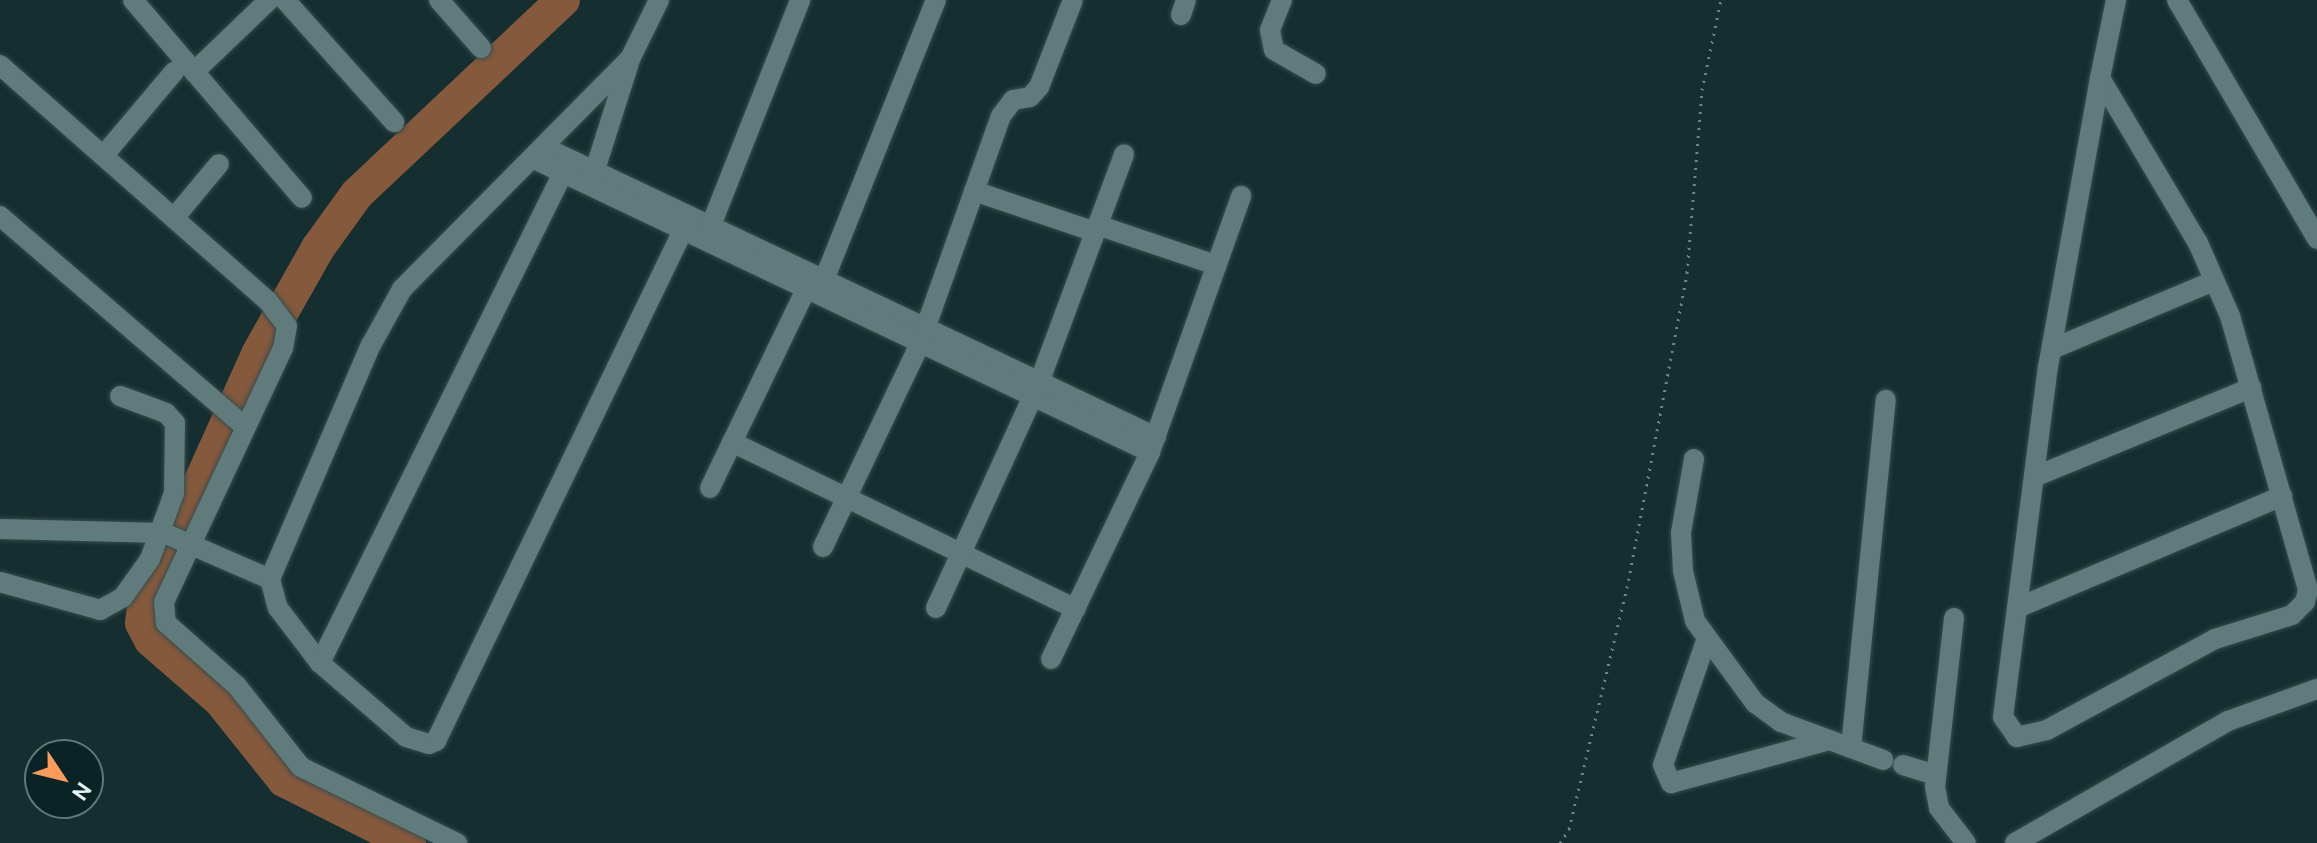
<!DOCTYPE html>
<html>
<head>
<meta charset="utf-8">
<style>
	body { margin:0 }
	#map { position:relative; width:2317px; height:843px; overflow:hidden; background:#152e2f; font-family:Ubuntu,sans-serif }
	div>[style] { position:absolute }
	.river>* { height:34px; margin:-17px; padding:0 17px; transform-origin:17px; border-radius:17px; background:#85593c }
	.path>* { height:3px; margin-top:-1.5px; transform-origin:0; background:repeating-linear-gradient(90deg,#708485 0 2px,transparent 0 8px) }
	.roads { filter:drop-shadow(0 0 2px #374b4c) drop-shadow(0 0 2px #374b4c) }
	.minor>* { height:20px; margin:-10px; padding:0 10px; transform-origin:10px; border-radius:10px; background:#607b7c }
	span { translate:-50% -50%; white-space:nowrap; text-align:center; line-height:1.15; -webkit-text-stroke:7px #0a2425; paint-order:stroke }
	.north { position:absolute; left:24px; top:739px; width:80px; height:80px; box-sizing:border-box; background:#0a2425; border:2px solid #617777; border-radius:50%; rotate:125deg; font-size:22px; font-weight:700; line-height:32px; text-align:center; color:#e4f3f3 }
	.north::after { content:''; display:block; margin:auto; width:28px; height:36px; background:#fe9b59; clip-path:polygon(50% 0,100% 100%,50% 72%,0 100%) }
</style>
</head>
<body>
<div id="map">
	<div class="river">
		<i style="left:409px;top:843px;width:140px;rotate:-153.3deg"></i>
		<i style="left:284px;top:780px;width:101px;rotate:-128.6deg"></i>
		<i style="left:221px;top:701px;width:93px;rotate:-138.9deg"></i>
		<i style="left:151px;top:640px;width:19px;rotate:-118deg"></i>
		<i style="left:142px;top:623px;width:16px;rotate:-83deg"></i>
		<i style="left:144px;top:607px;width:277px;rotate:-65.7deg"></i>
		<i style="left:258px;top:354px;width:122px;rotate:-60.5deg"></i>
		<i style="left:318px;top:248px;width:67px;rotate:-54.2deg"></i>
		<i style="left:357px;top:194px;width:283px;rotate:-43.3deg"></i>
	</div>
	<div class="path">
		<i style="left:1560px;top:843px;width:17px;rotate:-57deg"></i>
		<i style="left:1569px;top:829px;width:248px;rotate:-76.5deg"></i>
		<i style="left:1627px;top:588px;width:321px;rotate:-79.2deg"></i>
		<i style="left:1687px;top:273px;width:184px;rotate:-85.3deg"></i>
		<i style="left:1702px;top:90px;width:92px;rotate:-78.1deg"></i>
	</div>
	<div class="roads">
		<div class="minor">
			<i style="left:133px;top:0;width:260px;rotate:49.5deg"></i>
			<i style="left:285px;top:0;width:164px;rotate:48.2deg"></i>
			<i style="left:439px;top:0;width:64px;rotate:48.8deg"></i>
			<i style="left:1282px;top:0;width:32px;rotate:112deg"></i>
			<i style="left:1270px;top:30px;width:20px;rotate:79deg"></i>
			<i style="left:1274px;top:50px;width:48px;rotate:29.7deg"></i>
			<i style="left:2177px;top:0;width:277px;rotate:59.6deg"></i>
			<i style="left:1181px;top:15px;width:16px;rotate:-72deg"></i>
			<i style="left:0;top:65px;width:357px;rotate:41.4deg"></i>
			<i style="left:268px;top:301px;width:31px;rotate:53deg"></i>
			<i style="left:287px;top:326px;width:22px;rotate:100deg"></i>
			<i style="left:283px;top:348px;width:280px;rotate:115.1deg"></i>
			<i style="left:164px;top:602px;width:21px;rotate:85deg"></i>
			<i style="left:166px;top:623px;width:95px;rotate:41.6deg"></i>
			<i style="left:237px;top:686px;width:103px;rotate:51.7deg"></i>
			<i style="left:301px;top:767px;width:174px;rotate:26deg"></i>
			<i style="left:194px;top:72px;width:104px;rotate:-43.8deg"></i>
			<i style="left:2100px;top:78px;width:192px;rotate:59.3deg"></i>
			<i style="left:2198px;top:243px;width:80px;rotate:66.3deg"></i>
			<i style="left:2230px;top:316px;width:285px;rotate:74.1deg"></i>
			<i style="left:2308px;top:590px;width:12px;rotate:104deg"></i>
			<i style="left:2305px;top:602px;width:18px;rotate:135deg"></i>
			<i style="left:2292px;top:615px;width:81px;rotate:162.7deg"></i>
			<i style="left:2215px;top:639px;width:191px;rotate:151.6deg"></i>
			<i style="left:2047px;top:730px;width:31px;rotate:167deg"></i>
			<i style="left:2017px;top:737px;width:24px;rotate:-125deg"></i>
			<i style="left:2003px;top:717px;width:353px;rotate:-82.7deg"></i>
			<i style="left:2048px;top:367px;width:282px;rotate:-79.8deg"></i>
			<i style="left:2098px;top:89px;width:11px;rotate:-80deg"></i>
			<i style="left:2100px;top:78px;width:80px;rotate:-78.4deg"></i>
			<i style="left:546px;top:148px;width:675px;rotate:25.35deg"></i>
			<i style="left:104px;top:155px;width:109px;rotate:-49.9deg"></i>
			<i style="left:534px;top:159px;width:682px;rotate:25.44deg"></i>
			<i style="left:595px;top:170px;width:112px;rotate:-72.4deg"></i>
			<i style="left:974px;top:191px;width:128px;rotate:18.7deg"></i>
			<i style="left:0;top:216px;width:322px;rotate:40.7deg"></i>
			<i style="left:174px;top:218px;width:70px;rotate:-50.2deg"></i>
			<i style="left:1097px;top:225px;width:126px;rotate:18.6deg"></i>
			<i style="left:706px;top:238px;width:256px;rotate:-68.4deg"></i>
			<i style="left:820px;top:290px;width:312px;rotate:-68.2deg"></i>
			<i style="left:2052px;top:349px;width:176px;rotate:-22.8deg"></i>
			<i style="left:732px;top:442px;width:382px;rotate:25.9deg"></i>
			<i style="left:1694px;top:459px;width:75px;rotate:100deg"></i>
			<i style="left:1681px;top:533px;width:38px;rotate:87deg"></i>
			<i style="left:1683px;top:571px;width:51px;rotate:76.5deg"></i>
			<i style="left:1695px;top:621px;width:102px;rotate:53.8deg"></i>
			<i style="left:1755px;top:703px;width:32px;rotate:36deg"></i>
			<i style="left:1781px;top:722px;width:109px;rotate:20.4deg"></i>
			<i style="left:2034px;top:477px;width:235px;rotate:-22.3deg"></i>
			<i style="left:710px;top:488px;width:232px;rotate:-64.2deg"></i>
			<i style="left:0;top:529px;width:164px;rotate:1.4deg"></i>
			<i style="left:164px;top:533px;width:116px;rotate:23.5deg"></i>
			<i style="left:270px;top:579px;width:255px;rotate:-66.7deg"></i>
			<i style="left:371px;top:345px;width:64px;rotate:-61deg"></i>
			<i style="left:402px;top:289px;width:324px;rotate:-45.3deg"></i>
			<i style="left:630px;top:59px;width:66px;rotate:-63.8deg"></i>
			<i style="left:823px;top:547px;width:223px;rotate:-64.5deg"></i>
			<i style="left:919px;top:346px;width:244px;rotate:-70.4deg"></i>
			<i style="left:1001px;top:116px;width:20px;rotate:-53deg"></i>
			<i style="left:1013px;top:100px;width:17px;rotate:-10deg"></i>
			<i style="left:1030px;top:97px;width:13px;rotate:-48deg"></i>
			<i style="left:1039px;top:87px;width:93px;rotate:-68.7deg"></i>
			<i style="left:270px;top:579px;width:30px;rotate:75deg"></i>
			<i style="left:278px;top:608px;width:69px;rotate:52.6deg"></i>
			<i style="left:320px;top:663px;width:113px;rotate:40.7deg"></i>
			<i style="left:406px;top:737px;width:24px;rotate:17deg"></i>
			<i style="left:429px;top:744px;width:8px;rotate:-23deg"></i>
			<i style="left:436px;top:741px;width:583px;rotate:-64.18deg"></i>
			<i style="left:0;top:582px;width:104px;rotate:15.6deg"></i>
			<i style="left:100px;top:610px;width:26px;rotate:-29deg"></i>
			<i style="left:123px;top:597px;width:47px;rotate:-54.6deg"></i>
			<i style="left:150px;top:559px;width:70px;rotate:-70deg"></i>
			<i style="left:174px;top:493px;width:70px;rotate:-89.2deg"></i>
			<i style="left:175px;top:423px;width:13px;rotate:-132deg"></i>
			<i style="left:166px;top:413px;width:49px;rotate:-159.7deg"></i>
			<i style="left:936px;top:608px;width:247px;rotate:-65.4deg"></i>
			<i style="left:1039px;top:383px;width:244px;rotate:-69.6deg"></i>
			<i style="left:2017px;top:608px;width:288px;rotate:-22.9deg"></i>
			<i style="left:1954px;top:618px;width:170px;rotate:96.4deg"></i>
			<i style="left:1935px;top:787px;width:21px;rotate:79deg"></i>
			<i style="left:1939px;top:808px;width:44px;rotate:52.4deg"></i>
			<i style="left:1707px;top:638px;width:134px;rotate:109.1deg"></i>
			<i style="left:1663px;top:765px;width:20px;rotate:66deg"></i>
			<i style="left:1671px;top:783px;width:164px;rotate:-15.2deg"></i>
			<i style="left:1051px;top:659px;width:229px;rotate:-64.4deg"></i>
			<i style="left:1150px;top:452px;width:272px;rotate:-70.4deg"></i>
			<i style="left:320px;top:663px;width:560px;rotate:-63.62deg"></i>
			<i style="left:1851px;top:748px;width:350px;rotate:-84.3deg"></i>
			<i style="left:1903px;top:765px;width:34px;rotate:17deg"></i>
			<i style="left:2015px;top:843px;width:245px;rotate:-29.8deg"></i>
			<i style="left:2228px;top:721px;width:95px;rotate:-19.8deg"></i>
		</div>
	</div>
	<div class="north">N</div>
</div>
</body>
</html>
